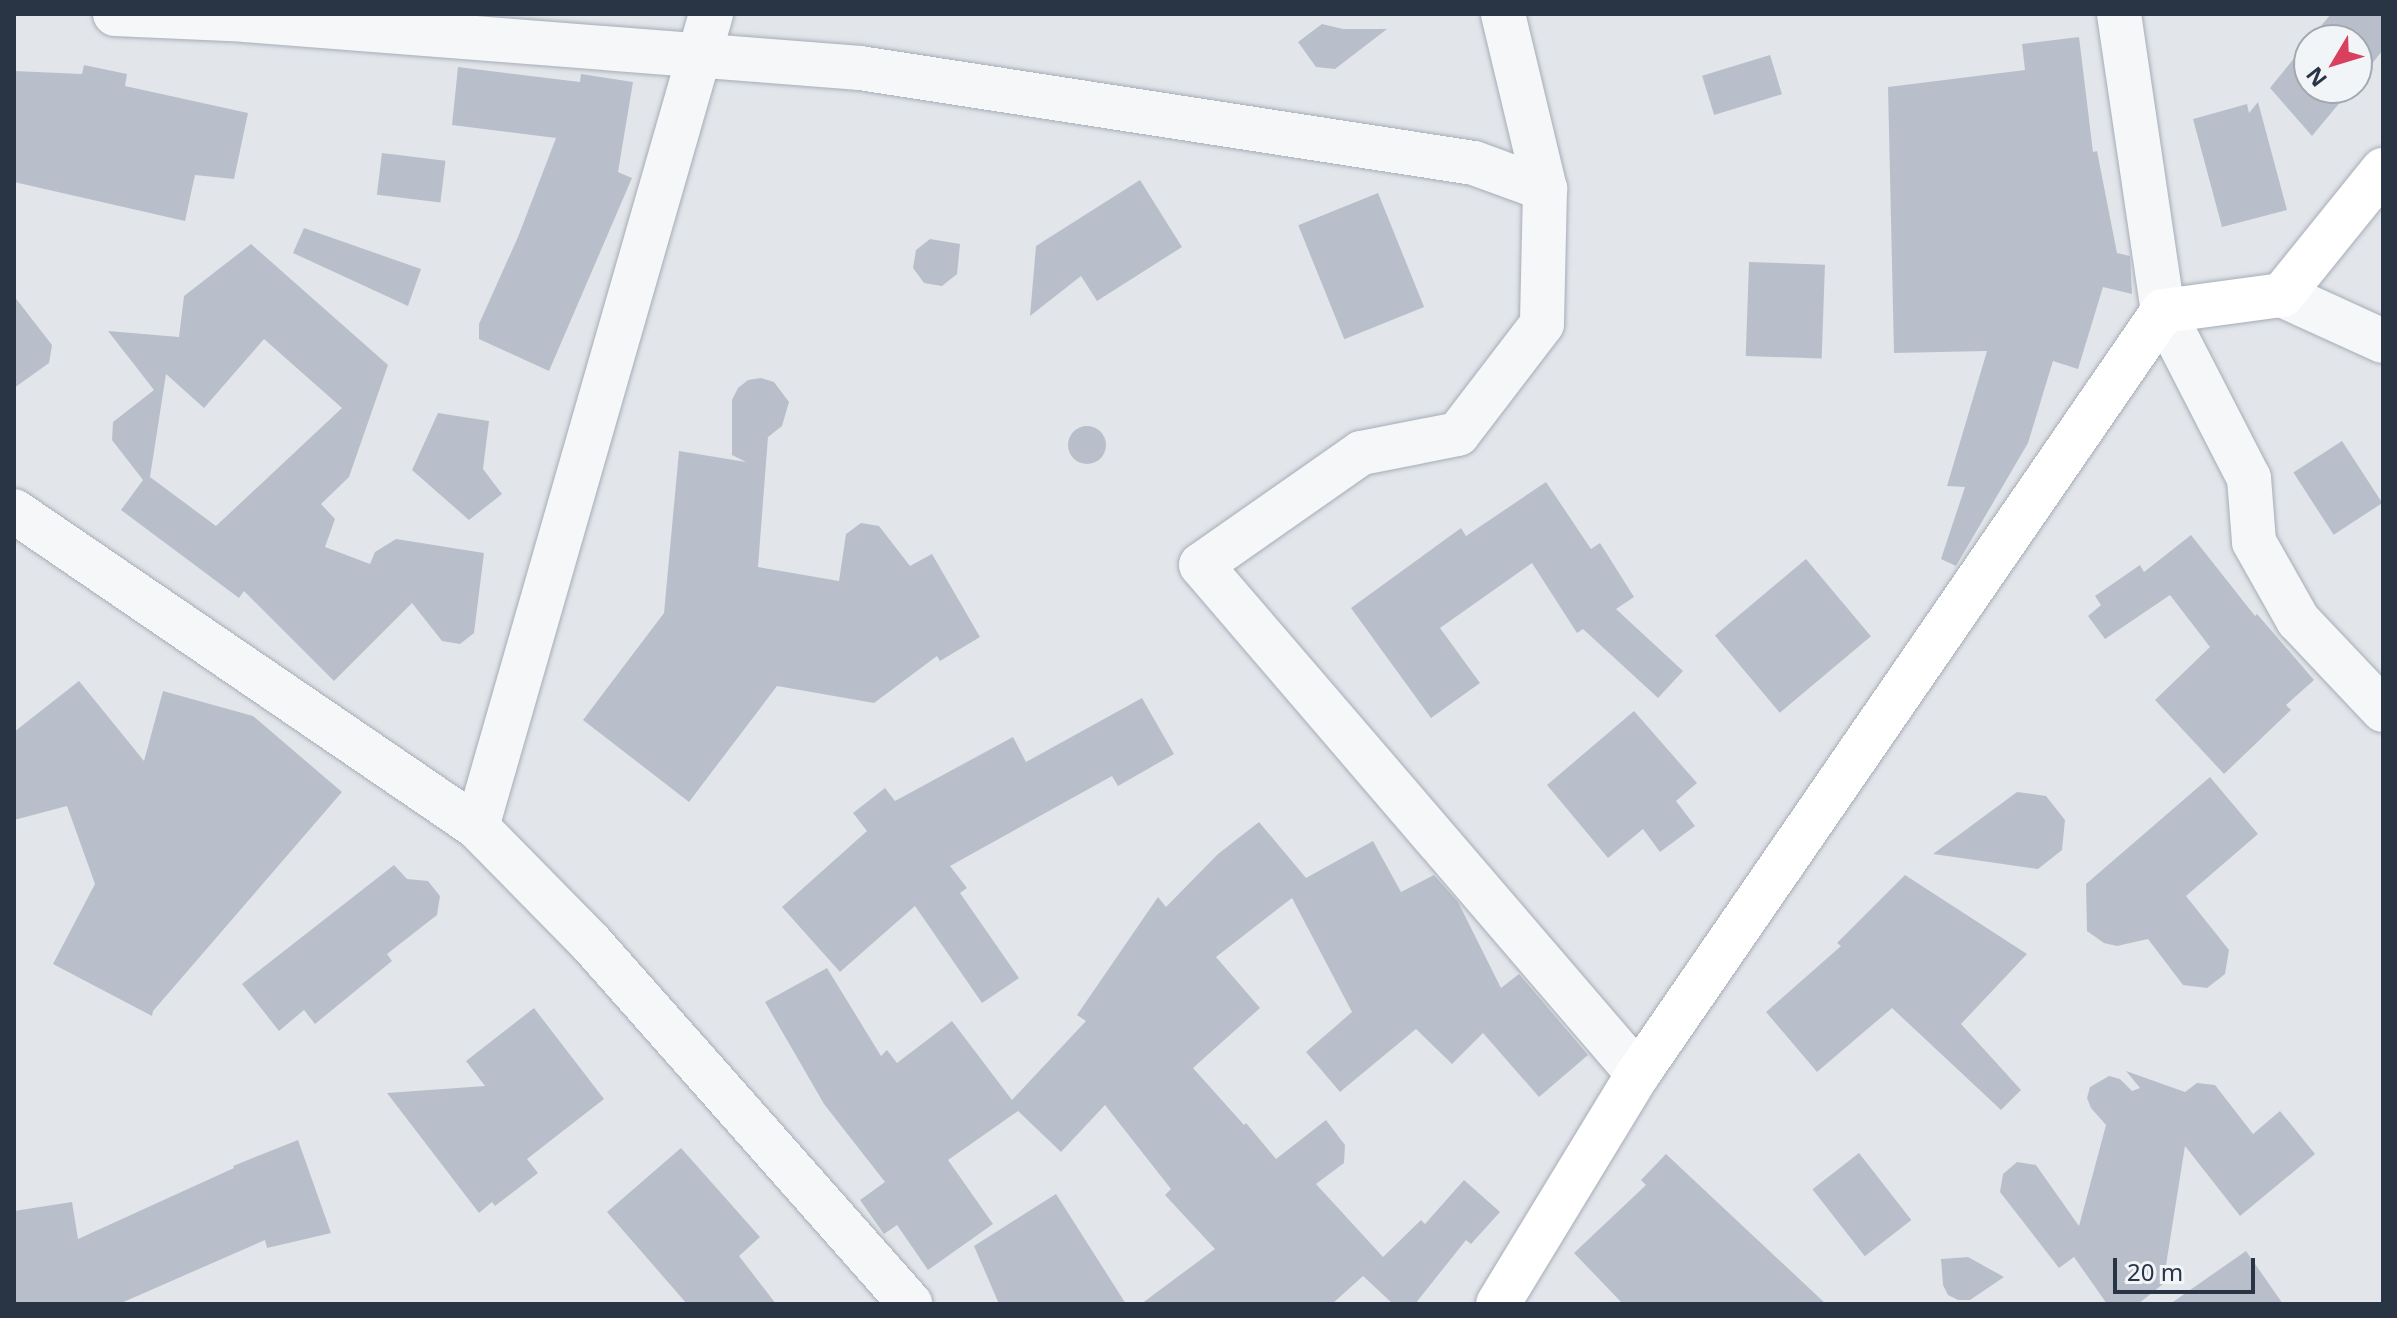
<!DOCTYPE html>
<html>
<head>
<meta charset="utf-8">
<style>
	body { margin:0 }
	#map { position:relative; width:2397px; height:1318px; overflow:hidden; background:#e2e6eb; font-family:"Noto Sans",sans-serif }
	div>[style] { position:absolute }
	.building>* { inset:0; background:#b9bfca; transform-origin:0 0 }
	.round { border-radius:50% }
	.roads { filter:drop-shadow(0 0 2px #a7adb6) drop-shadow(0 0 2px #a7adb6) }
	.minor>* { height:44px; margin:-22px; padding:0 22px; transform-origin:22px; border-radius:22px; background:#f5f7f9 }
	.tertiary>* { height:44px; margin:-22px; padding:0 22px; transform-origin:22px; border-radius:22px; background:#f5f7f9 }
	.primary>* { height:44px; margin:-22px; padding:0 22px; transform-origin:22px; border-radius:22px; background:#fff }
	span { translate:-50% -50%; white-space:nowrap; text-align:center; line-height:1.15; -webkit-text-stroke:6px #f2f5f8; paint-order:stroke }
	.frame { position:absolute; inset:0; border:16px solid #293445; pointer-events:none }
	.north { position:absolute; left:2293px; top:24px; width:80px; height:80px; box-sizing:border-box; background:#f2f5f8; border:2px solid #a2a8b0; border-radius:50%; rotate:232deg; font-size:22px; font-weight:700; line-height:32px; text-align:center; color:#293445 }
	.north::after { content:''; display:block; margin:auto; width:28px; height:36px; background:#d8405d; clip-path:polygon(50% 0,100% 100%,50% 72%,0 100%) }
	.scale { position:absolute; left:2113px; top:1258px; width:142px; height:36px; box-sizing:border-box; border:4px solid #293445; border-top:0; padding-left:10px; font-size:24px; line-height:28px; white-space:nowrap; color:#293445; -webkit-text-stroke:6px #f2f5f8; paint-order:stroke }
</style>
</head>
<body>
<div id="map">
	<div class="building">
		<i style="clip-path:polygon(2331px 14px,2383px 14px,2383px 50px,2357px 82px,2357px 40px,2309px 40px)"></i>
		<i style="clip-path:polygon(1322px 24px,1343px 29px,1387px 29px,1335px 69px,1316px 67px,1298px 42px)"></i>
		<i style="clip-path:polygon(2079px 37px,2093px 152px,2097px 151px,2117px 253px,2130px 256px,2132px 294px,2103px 287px,2078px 369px,2053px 361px,2028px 443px,1956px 566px,1941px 559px,1965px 487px,1947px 486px,1987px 351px,1894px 353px,1888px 87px,2025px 70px,2022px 44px)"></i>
		<i style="clip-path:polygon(2309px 40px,2309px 88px,2352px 88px,2312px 136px,2270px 88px)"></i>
		<i style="left:1770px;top:55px;width:41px;height:71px;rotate:73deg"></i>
		<i style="clip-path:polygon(84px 65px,127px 74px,125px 86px,248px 113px,234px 179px,195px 175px,185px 221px,14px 182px,14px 71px,82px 74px)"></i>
		<i style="clip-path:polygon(458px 67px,580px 82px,581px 74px,633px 82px,618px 172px,632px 178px,549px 371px,479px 339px,479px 324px,518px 237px,556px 138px,452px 125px)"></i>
		<i style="clip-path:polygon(2258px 102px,2287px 210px,2222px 227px,2193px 119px,2247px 104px,2249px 113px)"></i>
		<i style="left:382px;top:153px;width:64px;height:42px;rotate:7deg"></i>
		<i style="clip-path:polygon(1140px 180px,1182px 247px,1097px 301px,1081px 276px,1030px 316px,1036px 246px)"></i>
		<i style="left:1378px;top:193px;width:123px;height:86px;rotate:68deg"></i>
		<i style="clip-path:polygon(304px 228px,421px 269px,408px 306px,293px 253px)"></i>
		<i style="clip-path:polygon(930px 239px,960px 244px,957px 274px,942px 286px,924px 283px,913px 268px,916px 250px)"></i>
		<i style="clip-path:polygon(evenodd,251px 244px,388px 365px,349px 477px,321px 504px,335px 519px,325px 547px,370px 564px,375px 552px,396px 539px,484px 553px,474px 633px,460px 644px,442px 641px,412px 603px,334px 681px,244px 591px,239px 598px,121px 510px,143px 480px,112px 440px,113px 422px,154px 390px,108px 331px,179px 337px,184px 296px,251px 244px,264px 339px,342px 408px,216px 526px,150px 477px,166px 374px,204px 408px,264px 339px)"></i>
		<i style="left:1749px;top:262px;width:76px;height:94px;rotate:2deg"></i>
		<i style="clip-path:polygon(14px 296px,52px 345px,49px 363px,14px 388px)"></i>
		<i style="clip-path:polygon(761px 378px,774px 382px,789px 402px,782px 426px,768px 437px,758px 567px,839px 581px,846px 534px,861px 523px,879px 526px,910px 566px,932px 554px,980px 637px,940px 661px,937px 656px,874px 703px,777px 686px,689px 802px,583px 720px,664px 613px,679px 451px,746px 462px,732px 455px,732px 400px,738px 388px,748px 380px)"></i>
		<i style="clip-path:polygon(438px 413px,489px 421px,483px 469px,502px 494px,469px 520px,412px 470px)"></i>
		<i class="round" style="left:1068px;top:426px;width:38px;height:38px"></i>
		<i style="left:2342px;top:441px;width:74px;height:58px;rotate:57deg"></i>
		<i style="clip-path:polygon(1546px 482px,1591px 549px,1600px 543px,1634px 597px,1616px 609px,1683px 671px,1658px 698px,1583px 629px,1577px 633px,1532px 563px,1440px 628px,1480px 683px,1431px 718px,1351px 608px,1461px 528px,1466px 536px)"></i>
		<i style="clip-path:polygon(2191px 535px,2255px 616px,2257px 614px,2314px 680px,2286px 705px,2291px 710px,2224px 774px,2155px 700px,2210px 647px,2170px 595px,2105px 639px,2088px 616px,2101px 605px,2095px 596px,2140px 565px,2144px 572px)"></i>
		<i style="left:1806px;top:559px;width:101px;height:119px;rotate:50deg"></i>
		<i style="clip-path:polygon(79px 681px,144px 761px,163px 691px,253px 716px,342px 792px,153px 1011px,152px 1016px,53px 964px,95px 884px,67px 806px,14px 820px,14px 732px)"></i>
		<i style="clip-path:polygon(1142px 698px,1174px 754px,1118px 786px,1112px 776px,950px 866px,967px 888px,960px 893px,1019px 978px,982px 1003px,915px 906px,840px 972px,782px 907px,867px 831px,853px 813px,885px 788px,895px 801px,1013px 737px,1026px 762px)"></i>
		<i style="clip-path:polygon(1634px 711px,1697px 783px,1676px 801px,1695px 826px,1660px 852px,1643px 829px,1608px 858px,1547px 785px)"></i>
		<i style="clip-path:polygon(2210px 777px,2258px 834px,2186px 896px,2229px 950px,2225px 974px,2207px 988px,2183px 985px,2148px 939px,2117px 946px,2104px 943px,2087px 931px,2086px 884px)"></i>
		<i style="clip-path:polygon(2017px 792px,2046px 796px,2065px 820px,2062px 850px,2038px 869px,1933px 854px)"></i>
		<i style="clip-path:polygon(1259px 822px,1306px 878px,1373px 841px,1401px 892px,1434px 875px,1458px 902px,1501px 988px,1519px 974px,1588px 1055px,1539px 1097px,1483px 1033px,1452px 1064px,1416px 1029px,1340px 1092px,1306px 1052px,1352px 1012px,1292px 898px,1216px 957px,1260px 1008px,1193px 1068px,1244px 1125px,1246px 1123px,1276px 1159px,1326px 1120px,1345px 1145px,1344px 1163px,1316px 1184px,1383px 1257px,1421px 1220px,1425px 1224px,1464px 1180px,1500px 1212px,1471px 1244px,1466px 1240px,1415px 1304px,1393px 1304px,1363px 1276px,1332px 1304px,1141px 1304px,1215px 1249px,1165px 1195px,1171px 1189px,1105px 1105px,1061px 1152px,1018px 1111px,948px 1160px,993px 1224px,928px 1270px,897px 1225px,884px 1234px,860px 1200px,885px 1182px,824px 1104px,765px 1002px,827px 968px,881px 1056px,887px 1050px,897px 1063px,952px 1021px,1012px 1100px,1086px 1021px,1077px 1015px,1158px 897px,1166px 907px,1218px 854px)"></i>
		<i style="clip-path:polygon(394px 865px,407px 879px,428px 881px,440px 896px,437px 915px,387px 954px,392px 961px,315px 1024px,304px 1010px,279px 1031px,242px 984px)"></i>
		<i style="clip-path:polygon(1905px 875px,2027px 954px,1961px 1024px,2021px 1090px,2001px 1110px,1892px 1008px,1817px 1072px,1766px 1012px,1841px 946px,1837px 943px)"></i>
		<i style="clip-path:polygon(534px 1008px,604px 1099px,527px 1159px,538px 1173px,495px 1206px,492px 1202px,479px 1213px,387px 1093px,485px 1086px,466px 1061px)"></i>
		<i style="clip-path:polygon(2126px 1071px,2185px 1092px,2197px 1083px,2215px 1085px,2253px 1134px,2280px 1111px,2315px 1154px,2240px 1216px,2185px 1146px,2163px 1284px,2138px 1304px,2107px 1304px,2074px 1257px,2059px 1268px,2000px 1192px,2003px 1174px,2017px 1162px,2036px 1165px,2079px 1226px,2106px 1125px,2091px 1108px,2087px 1098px,2090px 1087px,2109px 1076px,2120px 1079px,2132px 1091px,2140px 1088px)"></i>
		<i style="clip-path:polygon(298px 1140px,331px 1233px,267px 1248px,265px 1240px,119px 1304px,14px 1304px,14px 1211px,72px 1202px,78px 1239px,234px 1168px,233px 1166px)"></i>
		<i style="clip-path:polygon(681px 1148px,760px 1237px,739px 1256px,776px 1304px,687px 1304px,607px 1212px)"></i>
		<i style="left:1859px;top:1153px;width:85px;height:59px;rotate:52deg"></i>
		<i style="clip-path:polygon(1666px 1154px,1826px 1304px,1623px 1304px,1574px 1253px,1646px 1185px,1641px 1180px)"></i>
		<i style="clip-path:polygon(1056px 1194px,1126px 1304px,999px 1304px,974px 1246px)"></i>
		<i style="clip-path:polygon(2246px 1251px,2283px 1304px,2170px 1304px)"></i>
		<i style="clip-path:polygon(1968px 1257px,2004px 1277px,1970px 1300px,1958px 1300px,1948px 1295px,1943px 1285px,1941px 1259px)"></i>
	</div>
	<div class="roads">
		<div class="minor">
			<i style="left:115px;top:14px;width:130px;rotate:2.6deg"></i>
			<i style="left:245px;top:20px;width:617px;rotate:4.46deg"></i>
			<i style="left:860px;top:68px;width:621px;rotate:8.8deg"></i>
			<i style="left:1474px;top:163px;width:76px;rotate:20.1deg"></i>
			<i style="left:1545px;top:189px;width:180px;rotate:-103.5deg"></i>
			<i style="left:2119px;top:14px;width:300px;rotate:81.6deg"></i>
			<i style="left:2163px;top:311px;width:188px;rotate:62.8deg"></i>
			<i style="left:2249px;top:478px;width:64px;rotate:85.5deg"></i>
			<i style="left:2254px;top:542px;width:90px;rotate:60.6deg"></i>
			<i style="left:2298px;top:620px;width:124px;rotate:46.6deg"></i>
			<i style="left:1545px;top:189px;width:135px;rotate:91.3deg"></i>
			<i style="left:1542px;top:324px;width:138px;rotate:127.4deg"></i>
			<i style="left:1458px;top:434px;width:99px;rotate:168.9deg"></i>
			<i style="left:1361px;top:453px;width:195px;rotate:145deg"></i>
			<i style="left:1201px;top:565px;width:671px;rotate:49.35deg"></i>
			<i style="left:14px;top:511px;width:561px;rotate:34.31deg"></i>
			<i style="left:477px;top:827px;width:163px;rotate:45.5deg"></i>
			<i style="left:591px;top:943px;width:482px;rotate:48.5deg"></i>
			<i style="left:477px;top:827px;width:846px;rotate:-73.94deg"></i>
		</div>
		<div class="tertiary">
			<i style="left:2282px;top:295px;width:111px;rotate:24.5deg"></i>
		</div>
		<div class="primary">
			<i style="left:1498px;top:1304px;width:269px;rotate:-58.7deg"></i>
			<i style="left:1638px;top:1074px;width:926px;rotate:-55.47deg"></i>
			<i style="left:2163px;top:311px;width:120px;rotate:-7.7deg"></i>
			<i style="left:2282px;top:295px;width:161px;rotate:-51.1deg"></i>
		</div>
	</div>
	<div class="frame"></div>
	<div class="north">N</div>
	<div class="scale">20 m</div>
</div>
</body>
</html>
